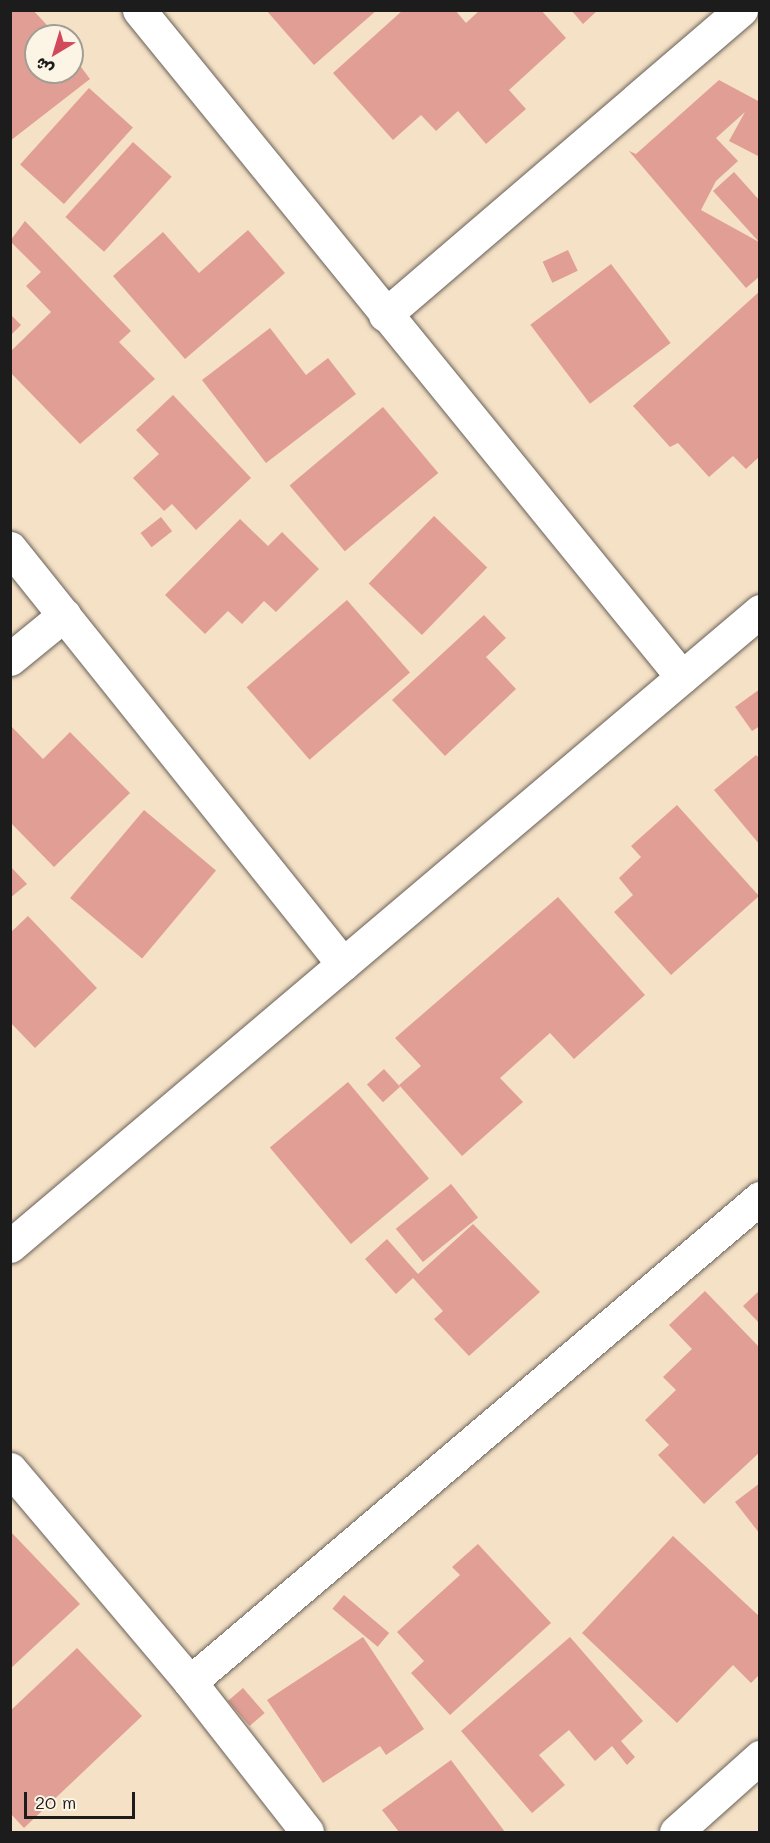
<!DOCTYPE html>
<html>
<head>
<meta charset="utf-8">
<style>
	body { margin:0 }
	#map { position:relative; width:770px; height:1843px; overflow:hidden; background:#f5e1c6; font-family:Mali,"Playpen Sans Arabic",sans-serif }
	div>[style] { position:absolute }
	.building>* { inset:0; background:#e19e94; transform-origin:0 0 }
	.roads { filter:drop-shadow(0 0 2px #686158) drop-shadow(0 0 2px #686158) }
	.minor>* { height:33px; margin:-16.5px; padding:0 16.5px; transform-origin:16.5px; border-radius:16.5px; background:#fff }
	span { translate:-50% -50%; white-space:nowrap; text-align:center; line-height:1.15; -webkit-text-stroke:6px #fcf5e5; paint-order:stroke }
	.frame { position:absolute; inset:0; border:12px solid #1c1c1c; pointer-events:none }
	.north { position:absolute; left:24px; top:24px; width:60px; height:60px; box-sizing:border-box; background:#fcf5e5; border:2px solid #a29e95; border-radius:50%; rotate:218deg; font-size:16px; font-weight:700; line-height:24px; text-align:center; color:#1c1c1c }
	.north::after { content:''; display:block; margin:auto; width:21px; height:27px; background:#d1495b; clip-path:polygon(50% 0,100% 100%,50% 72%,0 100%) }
	.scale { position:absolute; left:24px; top:1792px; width:111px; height:27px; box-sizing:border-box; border:3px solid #1c1c1c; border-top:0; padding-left:8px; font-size:18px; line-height:21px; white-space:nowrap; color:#1c1c1c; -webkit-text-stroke:4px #fcf5e5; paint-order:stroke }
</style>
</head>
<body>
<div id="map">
	<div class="building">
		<i style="clip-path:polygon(10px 10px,33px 10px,57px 36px,36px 36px,36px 72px,72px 72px,72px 55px,90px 79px,10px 141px)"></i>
		<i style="clip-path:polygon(266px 10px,377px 10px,314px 65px)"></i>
		<i style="clip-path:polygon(403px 10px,455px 10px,466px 23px,480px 10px,541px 10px,566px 38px,509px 90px,526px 109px,486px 144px,458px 111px,436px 131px,421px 115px,393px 140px,333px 73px)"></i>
		<i style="clip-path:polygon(571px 10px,598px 10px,583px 24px)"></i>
		<i style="clip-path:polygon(719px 80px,760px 102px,760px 157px,729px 141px,745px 112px,716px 138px,738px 161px,716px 181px,701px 210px,759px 242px,713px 191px,734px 172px,760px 201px,760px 276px,746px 288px,629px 151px,636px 154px)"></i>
		<i style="left:89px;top:88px;width:59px;height:103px;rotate:42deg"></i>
		<i style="left:133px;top:142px;width:52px;height:101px;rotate:42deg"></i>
		<i style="clip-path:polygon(25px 221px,131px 331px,119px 342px,155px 379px,80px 444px,10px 372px,10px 352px,51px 312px,26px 286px,41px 272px,10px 241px)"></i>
		<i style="clip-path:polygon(248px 230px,285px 273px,185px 359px,113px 276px,163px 232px,199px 273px)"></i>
		<i style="left:568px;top:250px;width:23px;height:28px;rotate:65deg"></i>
		<i style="left:611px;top:264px;width:99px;height:101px;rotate:53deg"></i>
		<i style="clip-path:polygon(760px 291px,760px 456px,746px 469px,733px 456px,709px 477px,678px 443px,670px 447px,633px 406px)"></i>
		<i style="clip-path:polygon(10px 314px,21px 325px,10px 336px)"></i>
		<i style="clip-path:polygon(270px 328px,306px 375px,328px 358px,356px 394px,266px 463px,202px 380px)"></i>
		<i style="clip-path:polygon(173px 395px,251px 478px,196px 530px,172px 504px,164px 511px,133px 478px,159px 454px,136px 430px)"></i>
		<i style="left:383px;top:407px;width:86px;height:122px;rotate:50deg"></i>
		<i style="left:434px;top:516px;width:74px;height:94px;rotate:44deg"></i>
		<i style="left:161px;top:517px;width:18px;height:26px;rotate:52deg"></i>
		<i style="clip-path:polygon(240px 519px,268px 546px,282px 532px,319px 569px,276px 612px,264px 601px,242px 624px,228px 611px,205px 634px,165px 595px)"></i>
		<i style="left:347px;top:600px;width:96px;height:133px;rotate:49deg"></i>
		<i style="clip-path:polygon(484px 615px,506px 638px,486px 657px,516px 689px,445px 756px,392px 700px)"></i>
		<i style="clip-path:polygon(760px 689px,760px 726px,752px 731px,735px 707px)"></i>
		<i style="clip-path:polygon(10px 725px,43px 759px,70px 732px,130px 793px,54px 867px,10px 822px)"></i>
		<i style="clip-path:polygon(756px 755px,760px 759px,760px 845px,714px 790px)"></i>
		<i style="clip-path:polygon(677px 805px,759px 896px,671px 975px,614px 912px,633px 895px,619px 878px,641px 857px,631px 846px)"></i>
		<i style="left:144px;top:810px;width:94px;height:115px;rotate:40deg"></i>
		<i style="clip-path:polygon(10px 866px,27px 884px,10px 898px)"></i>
		<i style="clip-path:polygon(558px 897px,645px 995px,574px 1059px,550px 1033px,500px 1078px,523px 1102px,462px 1156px,399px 1085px,421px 1066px,395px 1038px)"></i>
		<i style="clip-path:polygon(28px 916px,97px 988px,35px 1048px,10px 1022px,10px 933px)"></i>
		<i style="left:384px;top:1069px;width:24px;height:23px;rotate:48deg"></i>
		<i style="left:348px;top:1082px;width:126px;height:102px;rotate:50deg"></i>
		<i style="left:451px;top:1184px;width:43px;height:71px;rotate:51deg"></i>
		<i style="clip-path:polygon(473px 1224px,540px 1292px,469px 1356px,434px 1319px,443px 1311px,413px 1278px,396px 1294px,365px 1259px,387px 1239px,418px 1274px)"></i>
		<i style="clip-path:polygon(760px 1290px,760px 1324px,743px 1306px)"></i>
		<i style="clip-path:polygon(705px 1291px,760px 1348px,760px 1452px,704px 1504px,658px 1455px,669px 1445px,645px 1420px,676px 1390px,663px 1377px,692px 1349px,669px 1325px)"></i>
		<i style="clip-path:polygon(760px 1483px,760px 1534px,735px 1502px)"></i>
		<i style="clip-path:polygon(10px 1531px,80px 1604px,10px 1669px)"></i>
		<i style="clip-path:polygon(673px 1536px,760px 1617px,760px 1674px,751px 1683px,733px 1665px,677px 1723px,582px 1633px)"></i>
		<i style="clip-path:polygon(478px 1544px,551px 1623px,450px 1715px,411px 1673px,424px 1661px,397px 1632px,460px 1575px,452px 1567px)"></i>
		<i style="left:344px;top:1595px;width:59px;height:18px;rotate:40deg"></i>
		<i style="clip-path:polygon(363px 1637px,424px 1729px,386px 1755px,380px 1746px,323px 1783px,267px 1700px)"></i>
		<i style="clip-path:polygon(570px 1637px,643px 1721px,621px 1741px,635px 1757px,627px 1765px,612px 1746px,595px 1761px,569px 1730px,539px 1755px,565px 1785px,532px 1813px,461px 1731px)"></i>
		<i style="clip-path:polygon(77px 1648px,142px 1716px,24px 1828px,10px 1813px,10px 1711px)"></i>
		<i style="left:243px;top:1688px;width:33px;height:20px;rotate:49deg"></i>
		<i style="clip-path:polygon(451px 1760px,505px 1832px,399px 1832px,382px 1810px)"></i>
	</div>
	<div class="roads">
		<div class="minor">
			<i style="left:139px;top:10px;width:860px;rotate:50.85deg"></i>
			<i style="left:385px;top:315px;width:469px;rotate:-40.6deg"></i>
			<i style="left:10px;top:548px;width:533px;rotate:51.32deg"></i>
			<i style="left:10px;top:659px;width:70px;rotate:-39.2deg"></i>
			<i style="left:10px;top:1246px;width:983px;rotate:-40.25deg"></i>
			<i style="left:10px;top:1469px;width:279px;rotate:49.8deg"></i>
			<i style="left:190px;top:1682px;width:748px;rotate:-40.34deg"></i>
			<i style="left:190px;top:1682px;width:190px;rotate:52deg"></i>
			<i style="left:676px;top:1832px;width:113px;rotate:-41.8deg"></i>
		</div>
	</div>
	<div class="frame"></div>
	<div class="north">ش</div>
	<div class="scale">20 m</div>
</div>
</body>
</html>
